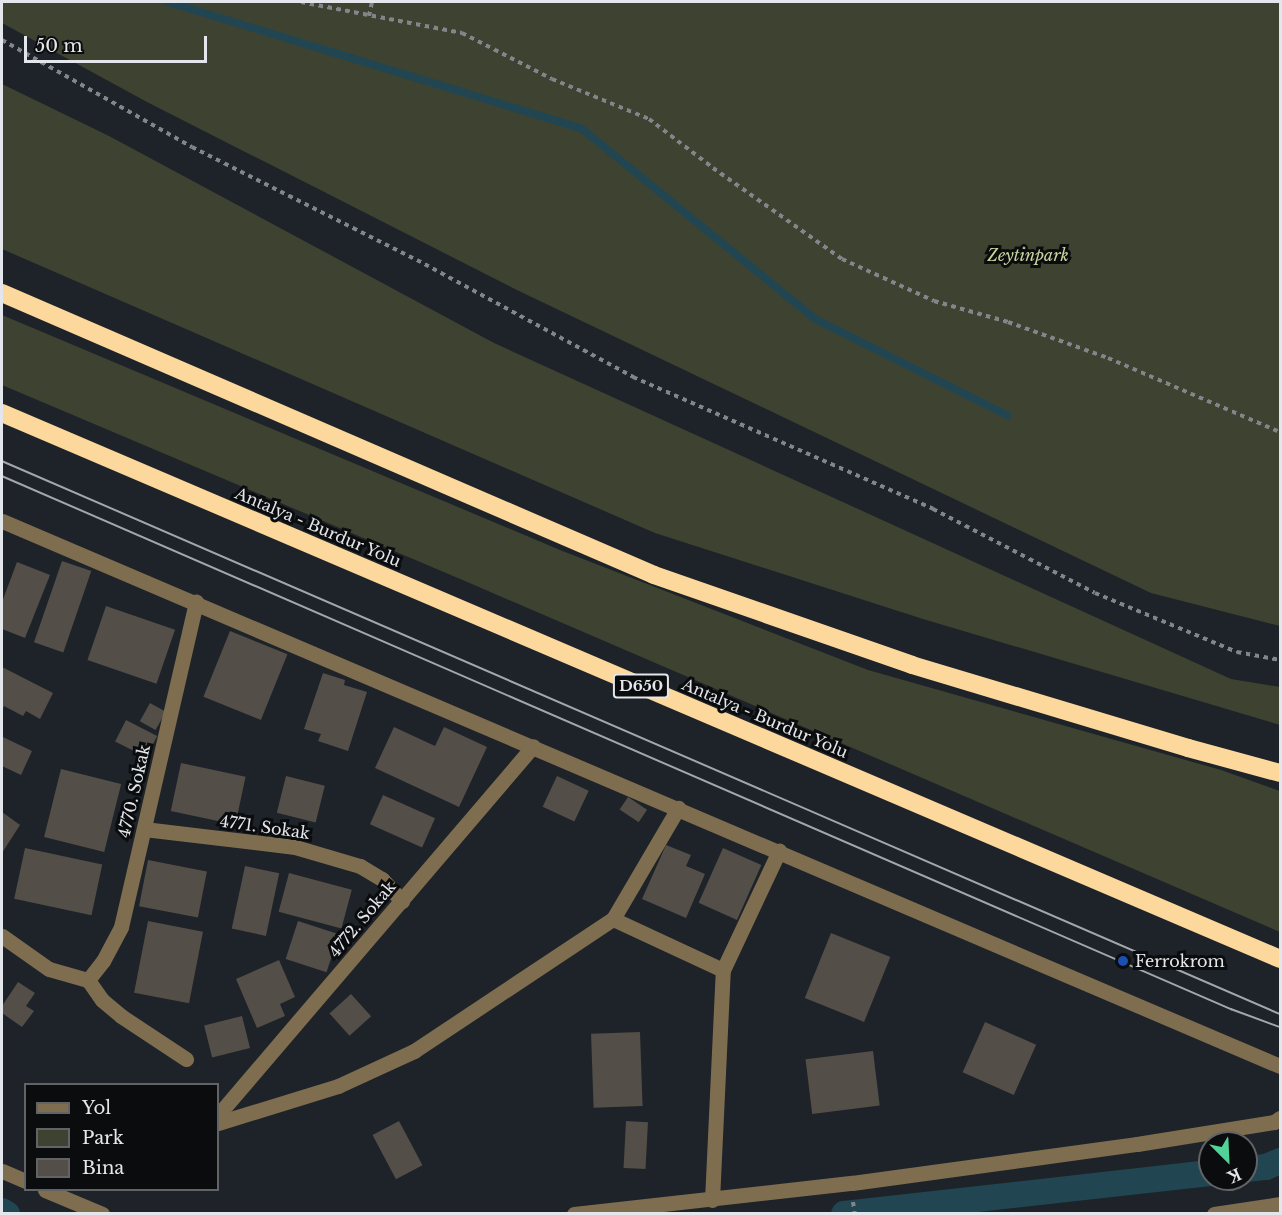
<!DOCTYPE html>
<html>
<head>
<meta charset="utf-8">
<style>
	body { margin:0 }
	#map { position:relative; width:1282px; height:1215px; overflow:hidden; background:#1d2328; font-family:"Libre Baskerville",serif }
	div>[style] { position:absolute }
	.green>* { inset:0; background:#3e4331 }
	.stream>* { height:8px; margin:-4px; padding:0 4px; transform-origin:4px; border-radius:4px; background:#214652 }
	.canal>* { height:26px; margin:-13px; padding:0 13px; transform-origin:13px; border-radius:13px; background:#214652 }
	.building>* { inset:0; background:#534e47; transform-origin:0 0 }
	.path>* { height:4px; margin-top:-2px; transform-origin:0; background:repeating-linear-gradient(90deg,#82868b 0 4.5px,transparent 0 9px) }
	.minor>* { height:15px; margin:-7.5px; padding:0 7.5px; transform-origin:7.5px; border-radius:7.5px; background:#7f6d50 }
	.highway>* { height:18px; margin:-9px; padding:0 9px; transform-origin:9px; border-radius:9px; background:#fcd89d }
	.tram>* { height:1.5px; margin:-0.75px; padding:0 0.75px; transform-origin:0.75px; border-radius:0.75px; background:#a3a7ab }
	.dots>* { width:16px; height:16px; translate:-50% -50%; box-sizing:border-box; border:3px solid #0a0c0e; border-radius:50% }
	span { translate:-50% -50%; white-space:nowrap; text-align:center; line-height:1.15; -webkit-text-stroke:6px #0a0c0e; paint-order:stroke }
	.shield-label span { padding:2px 4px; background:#0a0c0e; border:2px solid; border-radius:4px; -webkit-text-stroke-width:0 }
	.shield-label { font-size:15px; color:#e3e6ea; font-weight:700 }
	.park-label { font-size:16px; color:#c7d69d; font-style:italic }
	.street-label { font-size:16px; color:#e3e6ea }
	.poi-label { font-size:16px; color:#e3e6ea }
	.left { translate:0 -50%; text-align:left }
	.frame { position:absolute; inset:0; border:3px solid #e3e6ea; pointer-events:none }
	.legend { position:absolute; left:24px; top:1083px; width:195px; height:108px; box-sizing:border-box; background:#0a0c0e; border:2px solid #616366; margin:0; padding:8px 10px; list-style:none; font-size:18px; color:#e3e6ea }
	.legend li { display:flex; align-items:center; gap:12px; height:30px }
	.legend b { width:30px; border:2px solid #616366 }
	.north { position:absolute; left:1198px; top:1131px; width:60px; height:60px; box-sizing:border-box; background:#0a0c0e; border:2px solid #616366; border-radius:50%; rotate:156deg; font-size:16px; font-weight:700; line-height:24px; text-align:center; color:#e3e6ea }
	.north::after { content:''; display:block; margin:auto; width:21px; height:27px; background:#51d397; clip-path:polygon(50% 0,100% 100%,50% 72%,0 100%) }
	.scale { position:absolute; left:24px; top:36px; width:183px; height:27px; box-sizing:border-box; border:3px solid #e3e6ea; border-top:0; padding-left:8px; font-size:18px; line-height:21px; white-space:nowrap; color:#e3e6ea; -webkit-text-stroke:4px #0a0c0e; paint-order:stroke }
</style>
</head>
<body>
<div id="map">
	<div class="green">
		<i style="clip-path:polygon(2px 2px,1280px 2px,1280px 626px,1151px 593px,519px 291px,147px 102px,2px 23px)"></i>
		<i style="clip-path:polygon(2px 84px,109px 136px,494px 343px,1231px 679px,1280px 687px,1280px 725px,923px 619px,655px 533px,2px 249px)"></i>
		<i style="clip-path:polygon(2px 315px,560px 550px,868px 670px,1221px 770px,1280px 791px,1280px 932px,465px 581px,2px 385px)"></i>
	</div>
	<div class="stream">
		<i style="left:168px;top:2px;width:432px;rotate:17deg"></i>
		<i style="left:581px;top:128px;width:302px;rotate:39.2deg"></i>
		<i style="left:815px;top:319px;width:215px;rotate:26.6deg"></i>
	</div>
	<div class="canal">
		<i style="left:1246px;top:1169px;width:20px;rotate:-6deg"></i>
		<i style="left:1266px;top:1167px;width:15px;rotate:-23deg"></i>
		<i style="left:2px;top:1211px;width:6px;rotate:31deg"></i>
		<i style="left:844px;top:1214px;width:368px;rotate:-6.4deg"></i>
	</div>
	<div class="building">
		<i style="left:62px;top:561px;width:31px;height:86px;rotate:19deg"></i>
		<i style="clip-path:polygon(17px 562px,50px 575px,25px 638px,2px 629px,2px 602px)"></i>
		<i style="left:106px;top:606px;width:73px;height:57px;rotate:19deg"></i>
		<i style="left:230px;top:631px;width:62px;height:71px;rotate:22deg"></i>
		<i style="clip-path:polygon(2px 667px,53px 693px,40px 719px,26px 711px,23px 716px,4px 706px,2px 711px)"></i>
		<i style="clip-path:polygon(323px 673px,345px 680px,344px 685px,367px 692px,348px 751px,318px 741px,321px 734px,304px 729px)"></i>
		<i style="left:150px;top:703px;width:18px;height:21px;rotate:29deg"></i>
		<i style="left:126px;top:720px;width:35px;height:24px;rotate:27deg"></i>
		<i style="clip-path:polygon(394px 727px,435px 746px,444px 727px,487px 747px,459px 807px,375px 768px)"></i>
		<i style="clip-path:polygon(3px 737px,32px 751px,21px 775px,2px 766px)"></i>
		<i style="left:181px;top:763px;width:66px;height:49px;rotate:12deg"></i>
		<i style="left:61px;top:769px;width:62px;height:70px;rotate:14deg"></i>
		<i style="left:286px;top:776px;width:40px;height:38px;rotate:14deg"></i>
		<i style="left:557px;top:776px;width:35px;height:34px;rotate:25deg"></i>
		<i style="left:383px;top:795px;width:57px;height:32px;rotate:24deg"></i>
		<i style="left:628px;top:797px;width:23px;height:15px;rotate:34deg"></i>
		<i style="clip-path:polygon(2px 812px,20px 825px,2px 853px)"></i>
		<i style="clip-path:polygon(666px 845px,691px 855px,686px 866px,705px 874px,686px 918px,642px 899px)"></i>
		<i style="left:25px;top:848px;width:79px;height:52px;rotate:12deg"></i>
		<i style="left:723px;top:848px;width:42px;height:60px;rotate:24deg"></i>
		<i style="left:148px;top:860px;width:60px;height:47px;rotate:11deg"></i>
		<i style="left:245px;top:866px;width:35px;height:64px;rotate:12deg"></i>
		<i style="left:289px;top:873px;width:65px;height:40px;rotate:15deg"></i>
		<i style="left:148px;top:921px;width:56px;height:73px;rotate:11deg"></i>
		<i style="left:298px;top:921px;width:43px;height:40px;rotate:18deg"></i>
		<i style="left:831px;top:933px;width:64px;height:70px;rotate:22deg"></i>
		<i style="clip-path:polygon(279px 960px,295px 997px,280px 1004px,285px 1016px,257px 1028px,236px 979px)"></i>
		<i style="clip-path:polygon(18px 982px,35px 993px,26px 1006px,34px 1011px,22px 1027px,2px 1013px,2px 1006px)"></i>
		<i style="left:351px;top:994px;width:30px;height:29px;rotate:48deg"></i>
		<i style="left:242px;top:1016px;width:33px;height:39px;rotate:76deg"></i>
		<i style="left:985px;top:1022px;width:56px;height:55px;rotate:24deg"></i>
		<i style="left:640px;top:1032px;width:74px;height:49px;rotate:88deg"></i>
		<i style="left:873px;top:1051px;width:55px;height:68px;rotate:83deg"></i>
		<i style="left:399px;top:1121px;width:50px;height:30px;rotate:62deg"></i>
		<i style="left:626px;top:1121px;width:22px;height:47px;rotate:3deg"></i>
	</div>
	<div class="path">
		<i style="left:301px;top:2px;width:164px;rotate:10.9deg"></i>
		<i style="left:462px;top:33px;width:101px;rotate:27.1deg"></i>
		<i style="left:552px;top:79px;width:105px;rotate:22.4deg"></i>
		<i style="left:649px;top:119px;width:81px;rotate:37.4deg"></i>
		<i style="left:713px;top:168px;width:158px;rotate:35.2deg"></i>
		<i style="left:842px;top:259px;width:101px;rotate:24.5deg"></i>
		<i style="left:934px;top:301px;width:77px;rotate:15.8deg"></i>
		<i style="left:1008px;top:322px;width:106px;rotate:19.8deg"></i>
		<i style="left:1108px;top:358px;width:187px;rotate:23.3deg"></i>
		<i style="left:369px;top:16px;width:14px;rotate:-78deg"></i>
		<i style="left:2px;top:40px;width:218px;rotate:29.4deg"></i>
		<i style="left:192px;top:147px;width:252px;rotate:26.7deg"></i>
		<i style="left:417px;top:260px;width:246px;rotate:28.4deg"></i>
		<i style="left:633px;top:377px;width:328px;rotate:23.7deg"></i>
		<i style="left:933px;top:509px;width:182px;rotate:27.4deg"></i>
		<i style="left:1095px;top:593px;width:154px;rotate:22.6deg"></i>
		<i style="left:1237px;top:652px;width:44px;rotate:10.5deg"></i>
		<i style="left:853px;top:1202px;width:12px;rotate:81deg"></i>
	</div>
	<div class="minor">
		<i style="left:2px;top:521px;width:1389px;rotate:23.1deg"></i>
		<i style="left:144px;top:829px;width:152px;rotate:6.8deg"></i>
		<i style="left:295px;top:847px;width:68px;rotate:16.3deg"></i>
		<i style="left:360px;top:866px;width:26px;rotate:31deg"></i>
		<i style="left:382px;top:879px;width:30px;rotate:48deg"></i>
		<i style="left:613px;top:919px;width:121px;rotate:24.9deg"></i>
		<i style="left:2px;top:936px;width:57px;rotate:35.1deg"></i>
		<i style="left:49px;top:969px;width:41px;rotate:15.8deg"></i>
		<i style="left:88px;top:980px;width:24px;rotate:-52deg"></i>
		<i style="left:103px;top:961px;width:38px;rotate:-62deg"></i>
		<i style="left:121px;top:927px;width:334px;rotate:-77deg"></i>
		<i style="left:88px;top:980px;width:24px;rotate:55deg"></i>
		<i style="left:102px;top:1000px;width:25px;rotate:40deg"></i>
		<i style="left:121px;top:1016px;width:78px;rotate:33.5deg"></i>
		<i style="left:218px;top:1115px;width:485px;rotate:-49.5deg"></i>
		<i style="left:218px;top:1123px;width:126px;rotate:-17.1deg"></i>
		<i style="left:338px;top:1086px;width:84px;rotate:-24.7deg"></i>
		<i style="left:414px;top:1051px;width:239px;rotate:-33.6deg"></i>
		<i style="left:613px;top:919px;width:129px;rotate:-59.6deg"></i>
		<i style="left:2px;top:1171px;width:26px;rotate:23deg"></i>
		<i style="left:45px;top:1190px;width:62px;rotate:22.8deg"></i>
		<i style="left:712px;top:1200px;width:230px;rotate:-87.3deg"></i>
		<i style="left:723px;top:970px;width:132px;rotate:-64.8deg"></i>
		<i style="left:574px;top:1214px;width:280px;rotate:-6.4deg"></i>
		<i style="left:852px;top:1183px;width:288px;rotate:-7.8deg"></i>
		<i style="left:1137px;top:1144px;width:139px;rotate:-9.1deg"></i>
		<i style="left:1274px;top:1122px;width:7px;rotate:-34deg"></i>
		<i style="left:1214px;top:1214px;width:67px;rotate:-8.6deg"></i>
	</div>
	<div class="highway">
		<i style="left:2px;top:293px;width:710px;rotate:23.39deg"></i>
		<i style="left:654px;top:575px;width:273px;rotate:19.2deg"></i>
		<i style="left:912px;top:665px;width:288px;rotate:16.7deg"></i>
		<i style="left:1188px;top:748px;width:95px;rotate:15.2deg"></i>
		<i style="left:2px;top:413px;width:1390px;rotate:23.13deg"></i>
	</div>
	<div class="tram">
		<i style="left:2px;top:461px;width:1393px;rotate:23.4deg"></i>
		<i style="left:2px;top:476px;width:1340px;rotate:23.45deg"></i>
		<i style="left:1231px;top:1009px;width:52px;rotate:20.2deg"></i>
	</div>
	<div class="dots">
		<i style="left:1123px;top:961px;background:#1a4fb4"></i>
	</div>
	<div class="shield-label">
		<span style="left:641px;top:686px">D650</span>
	</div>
	<div class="park-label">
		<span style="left:1028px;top:255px">Zeytinpark</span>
	</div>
	<div class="street-label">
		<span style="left:318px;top:527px;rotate:23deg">Antalya - Burdur Yolu</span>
		<span style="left:765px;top:718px;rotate:23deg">Antalya - Burdur Yolu</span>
		<span style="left:134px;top:791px;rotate:-77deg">4770. Sokak</span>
		<span style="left:265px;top:827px;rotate:8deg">4771. Sokak</span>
		<span style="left:362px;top:919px;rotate:-50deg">4772. Sokak</span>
	</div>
	<div class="poi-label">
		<span class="left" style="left:1135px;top:961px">Ferrokrom</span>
	</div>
	<div class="frame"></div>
	<ul class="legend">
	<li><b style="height:8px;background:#7f6d50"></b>Yol</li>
	<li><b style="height:16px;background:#3e4331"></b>Park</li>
	<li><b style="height:16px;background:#534e47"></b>Bina</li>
	</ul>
	<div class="north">K</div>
	<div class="scale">50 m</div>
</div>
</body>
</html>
